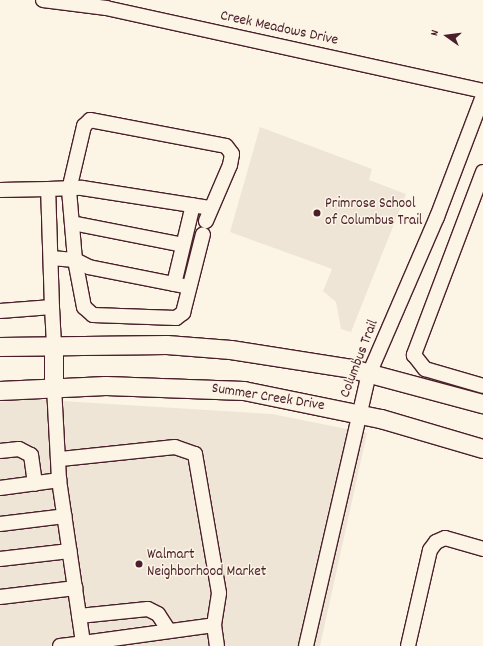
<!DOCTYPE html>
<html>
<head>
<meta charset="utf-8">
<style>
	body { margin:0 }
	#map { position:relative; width:483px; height:646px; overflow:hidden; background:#fcf5e5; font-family:Dekko,sans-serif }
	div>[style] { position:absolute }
	.built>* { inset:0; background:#eee5d7 }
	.roads { filter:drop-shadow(1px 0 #4a1f2b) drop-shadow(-1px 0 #4a1f2b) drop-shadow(0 1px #4a1f2b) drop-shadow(0 -1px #4a1f2b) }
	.minor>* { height:14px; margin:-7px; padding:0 7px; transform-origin:7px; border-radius:7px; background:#fcf5e5 }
	.major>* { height:18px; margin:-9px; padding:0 9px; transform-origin:9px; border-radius:9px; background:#fcf5e5 }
	.dots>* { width:11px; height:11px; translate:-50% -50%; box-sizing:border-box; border:2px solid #fcf5e5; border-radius:50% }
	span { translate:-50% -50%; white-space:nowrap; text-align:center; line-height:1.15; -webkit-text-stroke:3px #fcf5e5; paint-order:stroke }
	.street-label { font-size:15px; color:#4a1f2b }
	.poi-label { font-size:15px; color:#4a1f2b }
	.left { translate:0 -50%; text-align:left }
	.north { position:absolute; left:427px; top:16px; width:40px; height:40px; -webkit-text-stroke:3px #fcf5e5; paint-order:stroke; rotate:284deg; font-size:11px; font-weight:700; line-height:16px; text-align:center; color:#4a1f2b }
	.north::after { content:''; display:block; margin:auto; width:14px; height:18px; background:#4a1f2b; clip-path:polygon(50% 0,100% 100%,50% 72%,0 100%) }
</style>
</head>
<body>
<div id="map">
	<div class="built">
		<i style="clip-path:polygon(260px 127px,372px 169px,369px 180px,406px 194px,351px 332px,341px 329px,336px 302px,323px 291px,332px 269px,230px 232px)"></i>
		<i style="clip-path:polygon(30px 399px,272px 414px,367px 433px,320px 646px,0 646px,0 402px)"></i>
	</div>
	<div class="roads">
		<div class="minor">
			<i style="left:43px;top:0;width:64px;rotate:7.2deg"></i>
			<i style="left:106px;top:8px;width:386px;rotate:12.4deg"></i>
			<i style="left:483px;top:172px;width:196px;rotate:110.7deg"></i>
			<i style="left:414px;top:355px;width:18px;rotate:52deg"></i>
			<i style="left:425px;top:369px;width:60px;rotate:16.3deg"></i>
			<i style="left:0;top:190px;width:48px;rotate:-1.2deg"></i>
			<i style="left:72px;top:223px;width:113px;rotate:11.2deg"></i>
			<i style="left:51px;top:258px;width:24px;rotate:5deg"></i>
			<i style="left:75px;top:260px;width:48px;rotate:79.2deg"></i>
			<i style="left:84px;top:307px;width:12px;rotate:42deg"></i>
			<i style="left:93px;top:315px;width:83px;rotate:2.1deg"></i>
			<i style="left:176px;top:318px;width:9px;rotate:-36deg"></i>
			<i style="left:183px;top:313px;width:81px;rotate:-75.8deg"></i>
			<i style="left:174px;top:284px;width:81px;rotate:-76.5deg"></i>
			<i style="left:189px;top:287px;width:102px;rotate:-168.7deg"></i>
			<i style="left:89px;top:267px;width:16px;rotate:-153deg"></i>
			<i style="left:75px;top:260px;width:70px;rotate:-94.9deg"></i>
			<i style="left:69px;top:190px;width:66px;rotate:-76.8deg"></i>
			<i style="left:84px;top:126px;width:8px;rotate:-45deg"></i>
			<i style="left:90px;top:120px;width:138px;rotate:10.8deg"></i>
			<i style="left:226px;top:146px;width:10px;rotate:53deg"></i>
			<i style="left:232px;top:154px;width:11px;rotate:100deg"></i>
			<i style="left:230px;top:165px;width:61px;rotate:113.2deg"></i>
			<i style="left:52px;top:307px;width:118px;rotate:-91.9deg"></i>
			<i style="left:48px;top:189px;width:34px;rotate:-2deg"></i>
			<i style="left:82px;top:188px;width:129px;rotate:8.9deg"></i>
			<i style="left:0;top:311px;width:52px;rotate:-4.4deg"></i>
			<i style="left:52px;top:307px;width:38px;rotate:87deg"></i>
			<i style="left:54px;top:387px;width:93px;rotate:86.9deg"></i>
			<i style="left:59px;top:480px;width:165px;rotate:81.6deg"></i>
			<i style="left:83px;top:643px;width:132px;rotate:-7.8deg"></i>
			<i style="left:214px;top:625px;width:32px;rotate:-81deg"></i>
			<i style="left:219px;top:593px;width:141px;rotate:-99.8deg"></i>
			<i style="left:195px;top:454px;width:21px;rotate:-161deg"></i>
			<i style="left:175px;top:447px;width:115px;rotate:174deg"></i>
			<i style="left:0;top:451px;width:19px;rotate:-6deg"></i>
			<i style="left:19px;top:449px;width:13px;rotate:27deg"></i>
			<i style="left:31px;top:455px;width:29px;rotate:82deg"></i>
			<i style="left:0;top:488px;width:60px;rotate:-7.7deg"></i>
			<i style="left:0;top:524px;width:65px;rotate:-7deg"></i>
			<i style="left:0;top:559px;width:70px;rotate:-6.5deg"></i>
			<i style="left:0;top:597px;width:76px;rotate:-6.8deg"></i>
			<i style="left:79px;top:616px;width:69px;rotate:-5.8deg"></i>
			<i style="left:148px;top:609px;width:11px;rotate:27deg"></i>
			<i style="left:158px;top:614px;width:20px;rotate:57deg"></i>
			<i style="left:214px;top:625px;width:21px;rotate:82deg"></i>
			<i style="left:60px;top:646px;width:23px;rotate:-7deg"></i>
			<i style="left:83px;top:643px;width:3px;rotate:90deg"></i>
			<i style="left:306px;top:646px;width:279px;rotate:-77deg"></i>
			<i style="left:369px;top:374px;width:171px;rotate:-66.6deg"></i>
			<i style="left:437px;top:217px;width:129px;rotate:-69.2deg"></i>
			<i style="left:408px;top:646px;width:98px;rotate:-77.1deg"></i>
			<i style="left:430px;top:550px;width:10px;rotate:-53deg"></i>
			<i style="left:436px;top:542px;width:10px;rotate:-24deg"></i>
			<i style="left:445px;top:538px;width:40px;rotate:16deg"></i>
		</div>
		<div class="major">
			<i style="left:54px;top:345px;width:42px;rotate:90deg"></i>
			<i style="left:0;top:347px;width:167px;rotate:-0.7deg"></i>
			<i style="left:167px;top:345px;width:64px;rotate:4.5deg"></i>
			<i style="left:231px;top:350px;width:122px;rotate:8.9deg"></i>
			<i style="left:352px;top:369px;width:136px;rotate:15deg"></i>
			<i style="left:0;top:391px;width:106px;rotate:-2.7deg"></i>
			<i style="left:106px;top:386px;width:138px;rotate:2.1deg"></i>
			<i style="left:244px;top:391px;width:140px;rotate:11.6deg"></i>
			<i style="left:381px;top:419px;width:106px;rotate:16.4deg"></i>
		</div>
	</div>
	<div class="dots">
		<i style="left:317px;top:213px;background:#4a1f2b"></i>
		<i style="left:139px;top:564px;background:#4a1f2b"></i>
	</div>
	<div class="street-label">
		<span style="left:279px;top:29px;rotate:12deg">Creek Meadows Drive</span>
		<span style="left:360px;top:359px;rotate:-69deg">Columbus Trail</span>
		<span style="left:268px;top:398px;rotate:9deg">Summer Creek Drive</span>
	</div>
	<div class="poi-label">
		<span class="left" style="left:325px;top:213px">Primrose School<br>of Columbus Trail</span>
		<span class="left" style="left:147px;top:564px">Walmart<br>Neighborhood Market</span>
	</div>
	<div class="north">N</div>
</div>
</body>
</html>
